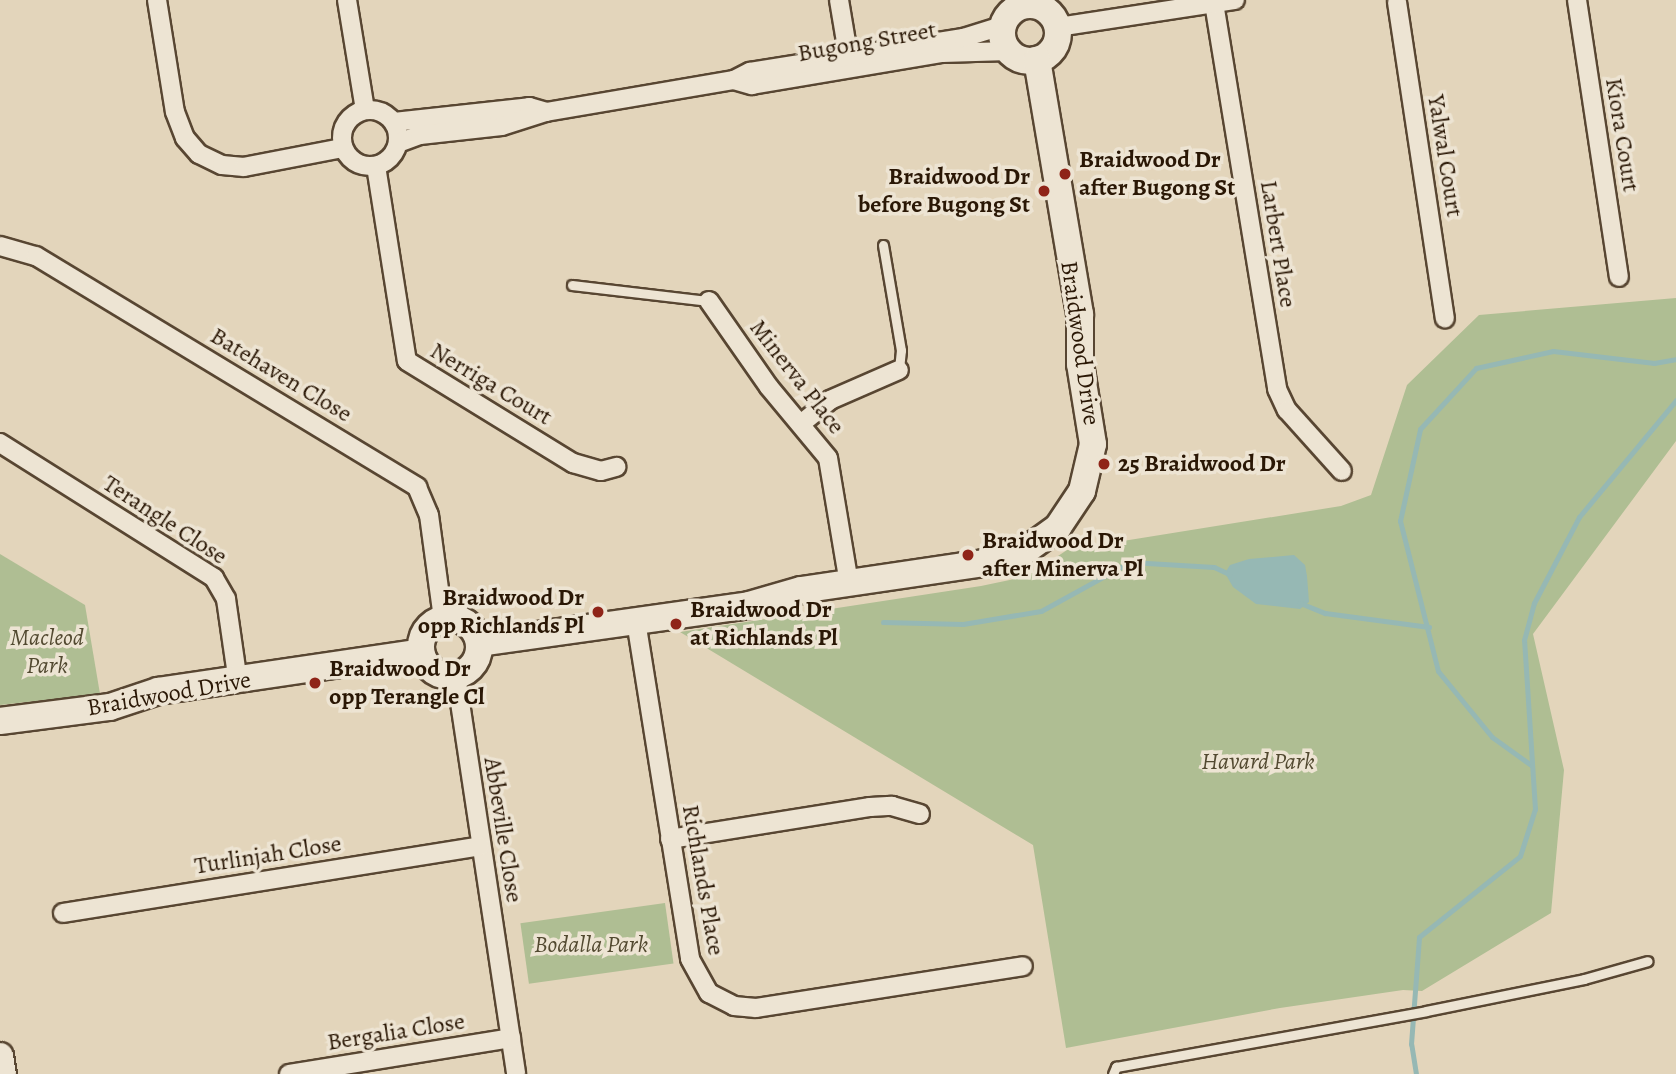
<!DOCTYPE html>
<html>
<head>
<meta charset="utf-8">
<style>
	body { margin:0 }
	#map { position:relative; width:1676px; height:1074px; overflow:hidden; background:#e3d5bb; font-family:Alegreya,serif }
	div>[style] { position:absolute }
	.green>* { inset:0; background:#afbe93; transform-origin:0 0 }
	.water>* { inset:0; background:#96b8b4 }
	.stream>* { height:5px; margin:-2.5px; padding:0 2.5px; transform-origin:2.5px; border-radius:2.5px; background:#96b8b4 }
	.roads { filter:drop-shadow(2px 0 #584632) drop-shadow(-2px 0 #584632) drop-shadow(0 2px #584632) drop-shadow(0 -2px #584632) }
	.lane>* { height:9px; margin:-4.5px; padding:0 4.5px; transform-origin:4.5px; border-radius:4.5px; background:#ede4d3 }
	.street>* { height:18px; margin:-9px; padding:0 9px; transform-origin:9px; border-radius:9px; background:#ede4d3 }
	.street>.ring { margin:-9px; padding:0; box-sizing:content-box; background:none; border:18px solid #ede4d3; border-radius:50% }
	.secondary>* { height:26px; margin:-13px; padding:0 13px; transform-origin:13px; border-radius:13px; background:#ede4d3 }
	.secondary>.ring { margin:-13px; padding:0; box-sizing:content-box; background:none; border:26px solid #ede4d3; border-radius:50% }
	.dots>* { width:19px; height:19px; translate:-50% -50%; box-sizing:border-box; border:4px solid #ede4d3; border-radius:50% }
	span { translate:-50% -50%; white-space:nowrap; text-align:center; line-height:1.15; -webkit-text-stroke:7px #ede4d3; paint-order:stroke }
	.street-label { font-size:24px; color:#2a1705 }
	.poi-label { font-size:24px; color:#2a1705; font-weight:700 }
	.left { translate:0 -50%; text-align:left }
	.right { translate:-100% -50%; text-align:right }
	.park-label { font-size:24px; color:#524930; font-style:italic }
</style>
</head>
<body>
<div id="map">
	<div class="green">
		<i style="clip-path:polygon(1676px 298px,1676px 441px,1533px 634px,1564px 770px,1551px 913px,1422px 991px,1403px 990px,1280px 1008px,1066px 1048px,1033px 845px,680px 632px,981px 586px,1028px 576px,1067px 550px,1341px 506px,1371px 495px,1407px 385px,1479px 315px)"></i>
		<i style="clip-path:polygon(0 554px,85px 605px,100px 694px,0 705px)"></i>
		<i style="left:665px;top:903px;width:61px;height:146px;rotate:82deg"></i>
	</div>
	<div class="water">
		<i style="clip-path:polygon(1294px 555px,1305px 565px,1307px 576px,1309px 602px,1300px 609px,1256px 604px,1233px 587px,1225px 573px,1230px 565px,1249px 559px)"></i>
	</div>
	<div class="stream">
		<i style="left:1300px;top:603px;width:27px;rotate:22deg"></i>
		<i style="left:1325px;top:613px;width:105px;rotate:7.7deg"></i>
		<i style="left:883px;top:622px;width:80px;rotate:1.4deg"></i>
		<i style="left:963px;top:624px;width:79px;rotate:-9.5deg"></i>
		<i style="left:1041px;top:611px;width:102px;rotate:-28.8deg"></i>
		<i style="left:1130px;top:562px;width:84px;rotate:3.4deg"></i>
		<i style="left:1214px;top:567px;width:17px;rotate:25deg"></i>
		<i style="left:1531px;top:765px;width:48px;rotate:-144.3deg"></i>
		<i style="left:1492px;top:737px;width:85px;rotate:-129.3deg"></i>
		<i style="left:1438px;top:671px;width:155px;rotate:-104.2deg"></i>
		<i style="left:1400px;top:521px;width:94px;rotate:-77.7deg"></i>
		<i style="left:1420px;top:429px;width:83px;rotate:-47.4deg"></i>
		<i style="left:1476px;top:368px;width:79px;rotate:-12.4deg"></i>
		<i style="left:1553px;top:351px;width:102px;rotate:6.8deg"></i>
		<i style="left:1654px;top:363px;width:22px;rotate:-10deg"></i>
		<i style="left:1416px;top:1074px;width:30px;rotate:-99deg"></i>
		<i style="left:1411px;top:1044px;width:107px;rotate:-85.7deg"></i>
		<i style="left:1419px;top:937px;width:129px;rotate:-38.7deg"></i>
		<i style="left:1520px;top:856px;width:49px;rotate:-72.3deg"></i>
		<i style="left:1535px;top:809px;width:169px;rotate:-93.7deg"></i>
		<i style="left:1524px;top:640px;width:38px;rotate:-75deg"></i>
		<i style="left:1534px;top:603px;width:97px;rotate:-62.4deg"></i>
		<i style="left:1579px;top:517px;width:152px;rotate:-50.3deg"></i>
	</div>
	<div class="roads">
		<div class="lane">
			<i style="left:883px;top:245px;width:107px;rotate:80.3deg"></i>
			<i style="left:901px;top:350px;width:20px;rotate:96deg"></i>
			<i style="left:572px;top:285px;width:138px;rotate:6.7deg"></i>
			<i style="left:1113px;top:1074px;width:8px;rotate:-67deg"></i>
			<i style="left:1116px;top:1067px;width:315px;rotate:-10.2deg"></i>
			<i style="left:1426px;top:1011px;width:161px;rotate:-11.4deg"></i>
			<i style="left:1584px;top:979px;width:66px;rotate:-15.7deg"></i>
		</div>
		<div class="street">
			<i style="left:157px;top:0;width:113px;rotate:80.9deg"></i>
			<i style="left:175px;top:112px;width:28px;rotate:69deg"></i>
			<i style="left:185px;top:138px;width:21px;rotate:49deg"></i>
			<i style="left:199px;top:154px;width:25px;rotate:26deg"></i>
			<i style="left:222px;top:165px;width:22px;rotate:5deg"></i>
			<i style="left:244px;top:167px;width:101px;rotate:-10.9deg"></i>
			<i style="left:347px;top:0;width:111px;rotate:80.7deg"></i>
			<i style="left:839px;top:0;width:67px;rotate:80.5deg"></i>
			<i style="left:1577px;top:0;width:280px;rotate:81.4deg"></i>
			<i style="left:1397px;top:2px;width:320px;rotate:81.4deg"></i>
			<i style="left:1214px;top:3px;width:391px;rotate:80.7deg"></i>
			<i style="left:1277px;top:389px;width:23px;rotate:65deg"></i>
			<i style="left:1287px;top:410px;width:82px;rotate:48deg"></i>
			<i style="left:1058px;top:27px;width:179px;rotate:-8.7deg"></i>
			<i style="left:734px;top:80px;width:19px;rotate:16deg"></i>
			<i style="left:752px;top:85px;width:193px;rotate:-9.6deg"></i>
			<i style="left:942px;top:53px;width:67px;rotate:-1.7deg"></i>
			<i class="ring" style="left:342px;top:110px;width:38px;height:38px"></i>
			<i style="left:394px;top:122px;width:136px;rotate:-6.3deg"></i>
			<i style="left:529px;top:107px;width:18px;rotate:16deg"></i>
			<i style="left:398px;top:143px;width:23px;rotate:-20deg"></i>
			<i style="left:420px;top:135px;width:82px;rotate:-6.3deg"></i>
			<i style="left:502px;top:126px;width:46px;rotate:-17.7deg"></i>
			<i style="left:546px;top:112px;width:191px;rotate:-9.7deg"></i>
			<i style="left:734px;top:80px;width:18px;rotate:-27deg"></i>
			<i style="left:750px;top:72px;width:216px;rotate:-9.1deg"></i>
			<i style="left:963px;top:38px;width:41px;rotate:-17.1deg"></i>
			<i style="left:376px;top:166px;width:197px;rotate:81deg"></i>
			<i style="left:407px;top:361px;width:195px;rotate:31.6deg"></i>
			<i style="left:573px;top:463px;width:29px;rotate:16deg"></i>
			<i style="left:601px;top:471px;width:16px;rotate:-15deg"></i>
			<i style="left:0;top:246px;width:37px;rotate:16deg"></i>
			<i style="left:36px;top:256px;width:446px;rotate:31.2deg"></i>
			<i style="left:417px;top:487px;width:30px;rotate:67deg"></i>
			<i style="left:429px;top:515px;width:104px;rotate:82.3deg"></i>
			<i style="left:709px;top:301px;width:105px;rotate:55.1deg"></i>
			<i style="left:769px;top:387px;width:92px;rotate:50.3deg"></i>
			<i style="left:828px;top:458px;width:128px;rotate:80.5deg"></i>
			<i style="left:802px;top:423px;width:36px;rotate:-39deg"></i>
			<i style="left:830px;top:400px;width:75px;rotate:-23.5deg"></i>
			<i style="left:0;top:443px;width:253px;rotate:32.2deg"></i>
			<i style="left:214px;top:578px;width:24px;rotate:60deg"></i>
			<i style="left:226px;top:599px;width:84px;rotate:81.8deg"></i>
			<i style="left:636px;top:621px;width:342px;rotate:80.9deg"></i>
			<i style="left:690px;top:959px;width:39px;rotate:61deg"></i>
			<i style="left:709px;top:993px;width:28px;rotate:27deg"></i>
			<i style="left:734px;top:1006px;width:22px;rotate:5deg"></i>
			<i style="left:756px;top:1008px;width:270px;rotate:-8.9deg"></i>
			<i style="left:456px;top:676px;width:402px;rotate:81.4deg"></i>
			<i style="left:670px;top:839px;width:203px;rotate:-9.1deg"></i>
			<i style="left:870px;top:807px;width:22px;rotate:-3deg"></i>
			<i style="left:892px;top:806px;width:29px;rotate:16deg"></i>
			<i style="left:63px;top:913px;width:422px;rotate:-9.1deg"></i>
			<i style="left:289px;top:1074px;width:225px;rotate:-9.2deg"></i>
		</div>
		<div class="secondary">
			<i class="ring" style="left:1002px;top:5px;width:30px;height:30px"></i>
			<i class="ring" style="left:421px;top:618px;width:32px;height:32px"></i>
			<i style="left:480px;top:643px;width:272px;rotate:-8deg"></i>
			<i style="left:749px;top:605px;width:54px;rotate:-16.1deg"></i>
			<i style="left:801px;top:590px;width:198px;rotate:-8.4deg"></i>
			<i style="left:997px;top:561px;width:30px;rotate:-20deg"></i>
			<i style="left:1025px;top:551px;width:41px;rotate:-36deg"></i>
			<i style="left:1058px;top:527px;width:43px;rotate:-56.3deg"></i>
			<i style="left:1082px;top:491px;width:48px;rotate:-76.8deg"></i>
			<i style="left:1093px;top:444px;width:81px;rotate:-99.2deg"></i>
			<i style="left:1080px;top:364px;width:50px;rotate:-90deg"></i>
			<i style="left:1080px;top:314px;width:258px;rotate:-99.6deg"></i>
			<i style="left:0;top:721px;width:111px;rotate:-7.3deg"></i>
			<i style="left:110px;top:707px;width:51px;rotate:-18.4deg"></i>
			<i style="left:158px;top:691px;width:266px;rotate:-8.4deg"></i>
			<i style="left:0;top:1056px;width:18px;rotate:81deg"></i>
		</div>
	</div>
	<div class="dots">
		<i style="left:1065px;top:174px;background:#8f2418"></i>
		<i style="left:1044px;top:191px;background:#8f2418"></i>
		<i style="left:1104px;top:464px;background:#8f2418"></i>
		<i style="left:968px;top:555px;background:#8f2418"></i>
		<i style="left:598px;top:612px;background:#8f2418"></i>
		<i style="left:676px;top:624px;background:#8f2418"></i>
		<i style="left:315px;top:683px;background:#8f2418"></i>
	</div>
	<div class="street-label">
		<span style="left:867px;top:42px;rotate:-10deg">Bugong Street</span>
		<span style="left:1622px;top:135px;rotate:81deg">Kiora Court</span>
		<span style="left:1445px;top:156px;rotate:81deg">Yalwal Court</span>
		<span style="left:1278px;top:244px;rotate:81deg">Larbert Place</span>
		<span style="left:1080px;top:343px;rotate:82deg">Braidwood Drive</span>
		<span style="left:281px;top:375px;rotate:31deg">Batehaven Close</span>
		<span style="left:797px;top:377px;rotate:52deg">Minerva Place</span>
		<span style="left:491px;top:384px;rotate:31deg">Nerriga Court</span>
		<span style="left:165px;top:520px;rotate:33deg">Terangle Close</span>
		<span style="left:169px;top:694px;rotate:-10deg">Braidwood Drive</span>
		<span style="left:503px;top:830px;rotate:81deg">Abbeville Close</span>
		<span style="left:268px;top:855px;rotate:-9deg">Turlinjah Close</span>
		<span style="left:703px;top:880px;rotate:80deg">Richlands Place</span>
		<span style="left:396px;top:1032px;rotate:-9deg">Bergalia Close</span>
	</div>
	<div class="poi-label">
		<span class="left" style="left:1079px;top:174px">Braidwood Dr<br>after Bugong St</span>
		<span class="right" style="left:1030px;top:191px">Braidwood Dr<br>before Bugong St</span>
		<span class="left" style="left:1118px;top:464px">25 Braidwood Dr</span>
		<span class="left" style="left:982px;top:555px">Braidwood Dr<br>after Minerva Pl</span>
		<span class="right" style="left:584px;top:612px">Braidwood Dr<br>opp Richlands Pl</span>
		<span class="left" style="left:690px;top:624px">Braidwood Dr<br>at Richlands Pl</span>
		<span class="left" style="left:329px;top:683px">Braidwood Dr<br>opp Terangle Cl</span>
	</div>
	<div class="park-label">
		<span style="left:47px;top:652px">Macleod<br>Park</span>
		<span style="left:1258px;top:762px">Havard Park</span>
		<span style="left:591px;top:945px">Bodalla Park</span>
	</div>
</div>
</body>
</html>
